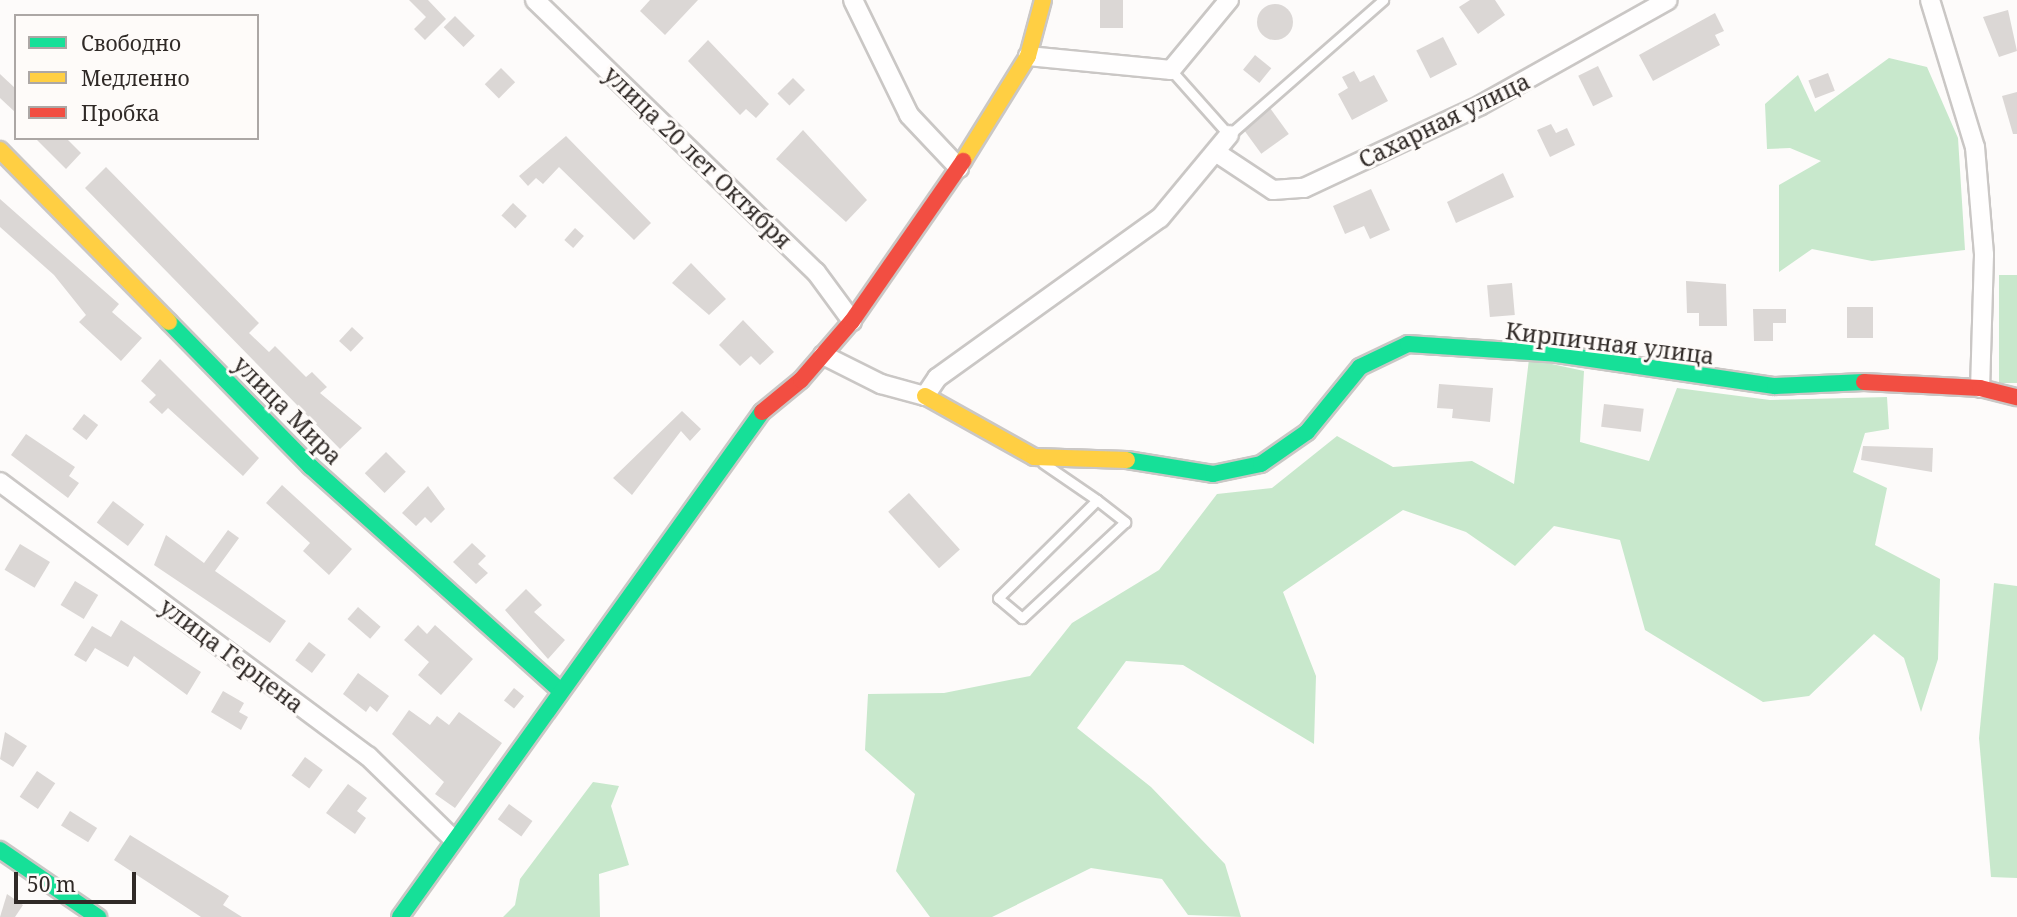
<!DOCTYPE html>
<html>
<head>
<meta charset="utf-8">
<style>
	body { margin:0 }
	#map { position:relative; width:2017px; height:917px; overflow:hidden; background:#fdfbfa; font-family:"Noto Serif",serif }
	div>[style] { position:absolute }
	.forest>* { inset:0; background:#c8e8cc; transform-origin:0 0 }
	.building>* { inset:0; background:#dbd7d5; transform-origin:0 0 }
	.round { border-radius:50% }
	.roads { filter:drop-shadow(2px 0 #cac7c5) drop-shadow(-2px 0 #cac7c5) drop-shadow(0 2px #cac7c5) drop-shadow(0 -2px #cac7c5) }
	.lane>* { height:9px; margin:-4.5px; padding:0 4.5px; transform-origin:4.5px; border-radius:4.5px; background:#fffefe }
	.street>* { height:18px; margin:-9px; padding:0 9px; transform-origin:9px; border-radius:9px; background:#fffefe }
	.fast>* { height:16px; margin:-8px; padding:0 8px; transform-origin:8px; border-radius:8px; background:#16e098 }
	.slow>* { height:16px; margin:-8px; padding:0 8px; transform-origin:8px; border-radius:8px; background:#ffcf43 }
	.jam>* { height:16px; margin:-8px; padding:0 8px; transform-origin:8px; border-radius:8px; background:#f24e42 }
	span { translate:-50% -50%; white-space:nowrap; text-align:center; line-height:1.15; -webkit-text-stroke:6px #fefbf9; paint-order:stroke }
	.street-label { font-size:23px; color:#302a27 }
	.legend { position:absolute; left:14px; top:14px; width:245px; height:126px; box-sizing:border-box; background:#fefbf9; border:2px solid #aca7a5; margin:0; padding:9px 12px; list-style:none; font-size:21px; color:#302a27 }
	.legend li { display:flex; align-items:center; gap:14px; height:35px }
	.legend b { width:35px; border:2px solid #aca7a5 }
	.scale { position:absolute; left:14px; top:872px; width:122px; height:32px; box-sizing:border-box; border:4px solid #302a27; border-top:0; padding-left:9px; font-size:21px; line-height:24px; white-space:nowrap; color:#302a27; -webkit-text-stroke:5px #fefbf9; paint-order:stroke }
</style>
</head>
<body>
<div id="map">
	<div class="forest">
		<i style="clip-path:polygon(1889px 58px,1927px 67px,1958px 138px,1965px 250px,1872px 261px,1812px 249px,1779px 272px,1779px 185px,1821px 161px,1790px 148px,1767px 149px,1765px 104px,1798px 75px,1815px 112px)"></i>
		<i style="left:1999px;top:275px;width:18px;height:108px"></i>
		<i style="clip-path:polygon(1529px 359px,1584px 371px,1580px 442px,1649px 461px,1677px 388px,1770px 400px,1887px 397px,1889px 429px,1865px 433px,1853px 472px,1887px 488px,1875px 545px,1940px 579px,1938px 659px,1921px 712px,1904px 658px,1874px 634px,1809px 696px,1763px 702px,1645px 630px,1620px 540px,1554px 526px,1515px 566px,1466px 532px,1403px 510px,1283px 592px,1316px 676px,1314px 744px,1183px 665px,1126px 661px,1077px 728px,1151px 787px,1225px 864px,1241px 917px,1188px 915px,1162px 879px,1091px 868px,992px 917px,930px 917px,896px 871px,915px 794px,865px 750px,868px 694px,944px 693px,1030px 676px,1072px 623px,1159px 570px,1217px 494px,1272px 488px,1337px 436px,1393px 467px,1472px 461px,1514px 484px)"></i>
		<i style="clip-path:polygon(1994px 583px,2017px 586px,2017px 878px,1991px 877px,1979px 738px)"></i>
		<i style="clip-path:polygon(593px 782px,619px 786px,611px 806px,629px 865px,599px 874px,600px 917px,503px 917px,515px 905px,520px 879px)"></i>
	</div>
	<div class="building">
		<i style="clip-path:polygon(409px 0,428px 0,446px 19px,425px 40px,414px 29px,426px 17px)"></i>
		<i style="clip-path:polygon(650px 0,698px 0,665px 35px,640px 11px)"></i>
		<i style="left:1100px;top:0;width:23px;height:28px"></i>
		<i style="clip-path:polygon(1470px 0,1495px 0,1505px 15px,1478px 34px,1459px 7px)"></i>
		<i class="round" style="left:1257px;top:4px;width:36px;height:36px"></i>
		<i style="clip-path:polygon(2008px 10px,2017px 51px,1999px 57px,1983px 17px)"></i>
		<i style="clip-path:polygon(1715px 13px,1724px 31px,1715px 35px,1720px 45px,1653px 81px,1639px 55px)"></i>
		<i style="left:455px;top:16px;width:28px;height:16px;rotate:45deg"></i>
		<i style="left:1443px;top:37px;width:31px;height:30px;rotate:63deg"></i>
		<i style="clip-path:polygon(708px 40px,769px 104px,756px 118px,746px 109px,740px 115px,688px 61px)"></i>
		<i style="left:1255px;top:55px;width:21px;height:19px;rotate:39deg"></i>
		<i style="left:1598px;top:66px;width:34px;height:22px;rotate:64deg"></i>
		<i style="left:501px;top:68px;width:20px;height:23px;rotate:45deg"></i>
		<i style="clip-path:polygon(1354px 71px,1360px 82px,1374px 75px,1388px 101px,1352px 120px,1338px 94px,1348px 88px,1342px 77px)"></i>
		<i style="left:1828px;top:73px;width:19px;height:21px;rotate:69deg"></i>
		<i style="clip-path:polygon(0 74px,16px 89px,16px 113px,0 98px)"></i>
		<i style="left:793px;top:78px;width:17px;height:22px;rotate:45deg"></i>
		<i style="clip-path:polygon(2017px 92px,2017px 134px,2013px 134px,2002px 96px)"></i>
		<i style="left:1270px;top:108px;width:32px;height:34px;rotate:54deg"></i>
		<i style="clip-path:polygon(1551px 124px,1556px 133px,1567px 128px,1575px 145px,1550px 157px,1537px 130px)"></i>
		<i style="clip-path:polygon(803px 130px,867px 200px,846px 222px,776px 159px)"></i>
		<i style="clip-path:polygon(566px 136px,651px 223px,634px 240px,559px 167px,543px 184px,536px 178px,528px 186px,519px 176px)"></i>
		<i style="clip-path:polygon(35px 138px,66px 138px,81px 153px,66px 169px)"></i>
		<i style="clip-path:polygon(106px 167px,259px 323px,249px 333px,269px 352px,275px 346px,306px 377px,312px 372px,327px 387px,320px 393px,362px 428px,340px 449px,85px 188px)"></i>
		<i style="clip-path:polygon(1503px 173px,1514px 197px,1456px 223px,1447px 202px)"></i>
		<i style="clip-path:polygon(1371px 189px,1390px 230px,1370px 239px,1364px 226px,1345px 234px,1333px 206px)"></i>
		<i style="clip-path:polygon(0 199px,119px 304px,112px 312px,142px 338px,121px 361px,79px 322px,86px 315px,54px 275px,0 227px)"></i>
		<i style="left:513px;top:203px;width:19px;height:17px;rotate:43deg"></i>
		<i style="left:575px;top:228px;width:12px;height:16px;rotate:42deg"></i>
		<i style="clip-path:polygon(691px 263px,726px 299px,709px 315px,672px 283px)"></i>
		<i style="clip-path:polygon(1686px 281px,1726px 284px,1727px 326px,1699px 326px,1699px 313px,1687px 313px)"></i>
		<i style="left:1512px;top:283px;width:32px;height:25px;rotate:85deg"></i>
		<i style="left:1847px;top:307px;width:26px;height:31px"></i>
		<i style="clip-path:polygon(1753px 309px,1786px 309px,1786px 323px,1773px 323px,1773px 341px,1754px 341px)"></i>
		<i style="clip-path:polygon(743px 320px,774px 352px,760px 365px,751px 356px,740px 366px,719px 345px)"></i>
		<i style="left:352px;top:327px;width:16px;height:19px;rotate:43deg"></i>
		<i style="clip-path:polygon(160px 359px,259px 458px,243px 476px,168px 408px,162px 414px,149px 402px,156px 395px,141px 381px)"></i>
		<i style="clip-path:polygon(1439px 384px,1493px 388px,1490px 422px,1452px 418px,1453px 409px,1437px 408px)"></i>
		<i style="left:1604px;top:404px;width:40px;height:23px;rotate:7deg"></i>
		<i style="clip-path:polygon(682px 411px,701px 429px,690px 441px,681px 431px,632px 495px,613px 478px)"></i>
		<i style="left:84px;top:414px;width:18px;height:19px;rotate:38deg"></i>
		<i style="clip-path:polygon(26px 434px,75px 467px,69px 476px,79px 483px,68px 498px,11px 455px)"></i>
		<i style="clip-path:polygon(1863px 446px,1933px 448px,1932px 472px,1861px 460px)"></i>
		<i style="left:386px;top:452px;width:28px;height:30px;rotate:45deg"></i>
		<i style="clip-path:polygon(282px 485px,352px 549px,329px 575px,303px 551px,310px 543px,266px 503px)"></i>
		<i style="clip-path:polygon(428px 486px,445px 509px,431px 523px,425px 517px,416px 526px,402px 513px)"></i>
		<i style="left:909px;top:493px;width:76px;height:28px;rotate:48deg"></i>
		<i style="left:113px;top:501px;width:39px;height:27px;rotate:37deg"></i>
		<i style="clip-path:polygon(228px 530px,239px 538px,215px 571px,286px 621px,270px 643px,154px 565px,166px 535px,204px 563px)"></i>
		<i style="clip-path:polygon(472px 543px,486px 556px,478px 564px,488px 573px,476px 584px,453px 562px)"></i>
		<i style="left:20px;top:544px;width:35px;height:30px;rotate:31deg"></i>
		<i style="left:75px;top:581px;width:27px;height:28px;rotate:31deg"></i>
		<i style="clip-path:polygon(526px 589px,542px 605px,534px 612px,565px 640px,548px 659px,505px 610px)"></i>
		<i style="left:358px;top:607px;width:30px;height:16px;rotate:41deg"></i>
		<i style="clip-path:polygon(121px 620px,201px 672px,187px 695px,134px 656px,128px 667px,95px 648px,86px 662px,74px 655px,92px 626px,111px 637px)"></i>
		<i style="clip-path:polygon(418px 625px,427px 634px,435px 625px,473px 659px,441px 695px,418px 675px,429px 662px,404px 640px)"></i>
		<i style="left:309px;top:642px;width:21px;height:23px;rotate:37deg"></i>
		<i style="clip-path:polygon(358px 673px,389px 696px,377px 712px,370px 706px,366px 712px,343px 694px)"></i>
		<i style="left:514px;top:688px;width:13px;height:16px;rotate:39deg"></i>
		<i style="clip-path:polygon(223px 691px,244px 703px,239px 712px,248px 717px,241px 730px,211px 712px)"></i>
		<i style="clip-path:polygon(409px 710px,430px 725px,437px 716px,449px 725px,459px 712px,502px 743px,455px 808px,435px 794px,444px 782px,392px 734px)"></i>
		<i style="clip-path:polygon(5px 732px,27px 746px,13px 767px,0 759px)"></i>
		<i style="left:305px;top:757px;width:22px;height:23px;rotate:36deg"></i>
		<i style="left:37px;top:771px;width:22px;height:31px;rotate:34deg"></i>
		<i style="clip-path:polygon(348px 784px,367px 798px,357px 811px,366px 818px,355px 834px,326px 813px)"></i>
		<i style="left:509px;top:804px;width:29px;height:19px;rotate:36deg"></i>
		<i style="left:70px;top:811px;width:32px;height:17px;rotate:32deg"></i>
		<i style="clip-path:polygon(130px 835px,229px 896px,223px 905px,242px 917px,201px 917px,114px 860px)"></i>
		<i style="clip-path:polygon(7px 894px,23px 905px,15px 917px,0 917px)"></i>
	</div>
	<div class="roads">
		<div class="lane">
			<i style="left:1171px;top:70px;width:87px;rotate:48.3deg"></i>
			<i style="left:1229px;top:135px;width:205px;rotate:-41.2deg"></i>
			<i style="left:1043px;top:463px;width:65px;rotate:34.4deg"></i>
			<i style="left:1097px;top:500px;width:36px;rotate:38deg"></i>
			<i style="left:1125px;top:522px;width:141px;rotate:137deg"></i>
			<i style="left:1022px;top:618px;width:31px;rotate:-140deg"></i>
			<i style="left:998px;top:598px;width:139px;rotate:-44.7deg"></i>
		</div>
		<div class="street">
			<i style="left:535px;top:0;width:391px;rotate:44.1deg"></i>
			<i style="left:816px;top:272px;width:61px;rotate:53.7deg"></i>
			<i style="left:853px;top:0;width:128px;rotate:64deg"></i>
			<i style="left:909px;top:115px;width:73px;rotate:46.7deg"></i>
			<i style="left:1930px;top:0;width:154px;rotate:73deg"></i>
			<i style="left:1975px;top:147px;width:108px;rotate:85.2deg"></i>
			<i style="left:1984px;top:255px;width:133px;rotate:91.7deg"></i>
			<i style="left:1028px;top:56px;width:144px;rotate:5.6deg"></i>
			<i style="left:1171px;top:70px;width:91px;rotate:-50.4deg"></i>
			<i style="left:1217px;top:153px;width:67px;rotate:33.5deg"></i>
			<i style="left:1273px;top:190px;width:31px;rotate:-4deg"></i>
			<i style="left:1304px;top:188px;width:195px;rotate:-25.1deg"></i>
			<i style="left:1481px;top:105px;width:214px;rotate:-29.3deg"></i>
			<i style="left:823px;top:355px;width:65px;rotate:26.6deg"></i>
			<i style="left:881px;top:384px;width:46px;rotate:15.3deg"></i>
			<i style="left:925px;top:396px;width:22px;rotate:-56deg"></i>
			<i style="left:937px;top:378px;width:274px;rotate:-35.7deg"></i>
			<i style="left:1160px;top:218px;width:108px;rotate:-50.3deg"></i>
			<i style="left:0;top:482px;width:459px;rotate:36.7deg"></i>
			<i style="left:368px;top:756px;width:119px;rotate:44.3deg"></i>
		</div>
		<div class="fast">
			<i style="left:169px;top:322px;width:202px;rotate:45.6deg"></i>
			<i style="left:310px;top:466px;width:332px;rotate:41.9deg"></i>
			<i style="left:1127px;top:460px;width:87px;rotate:9.2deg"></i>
			<i style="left:1213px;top:474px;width:49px;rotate:-11.8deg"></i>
			<i style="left:1261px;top:464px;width:56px;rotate:-34.8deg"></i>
			<i style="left:1307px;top:432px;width:84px;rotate:-50.8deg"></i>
			<i style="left:1360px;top:367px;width:53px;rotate:-25.6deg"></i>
			<i style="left:1408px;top:344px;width:149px;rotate:3.8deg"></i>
			<i style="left:1557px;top:354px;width:220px;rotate:8.4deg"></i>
			<i style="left:1775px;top:386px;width:89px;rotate:-2.6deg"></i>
			<i style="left:0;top:850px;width:119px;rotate:34.4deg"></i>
			<i style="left:400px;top:917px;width:621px;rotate:-54.37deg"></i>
		</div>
		<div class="slow">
			<i style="left:0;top:150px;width:241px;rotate:45.5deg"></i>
			<i style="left:963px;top:161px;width:123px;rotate:-58.2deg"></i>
			<i style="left:1028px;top:56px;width:58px;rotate:-75deg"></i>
			<i style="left:925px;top:396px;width:125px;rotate:29.2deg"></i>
			<i style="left:1034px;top:457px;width:93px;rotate:1.8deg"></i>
		</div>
		<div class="jam">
			<i style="left:1864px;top:382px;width:116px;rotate:3deg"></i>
			<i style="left:1980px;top:388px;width:38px;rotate:14deg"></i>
			<i style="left:762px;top:412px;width:50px;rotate:-39.4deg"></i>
			<i style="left:801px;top:380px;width:78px;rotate:-49.2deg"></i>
			<i style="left:852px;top:321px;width:195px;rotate:-55.2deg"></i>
		</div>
	</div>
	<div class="street-label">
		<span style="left:1444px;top:120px;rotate:-26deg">Сахарная улица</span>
		<span style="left:698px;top:157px;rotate:44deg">улица 20 лет Октября</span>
		<span style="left:1610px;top:343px;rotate:7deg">Кирпичная улица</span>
		<span style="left:288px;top:410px;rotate:45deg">улица Мира</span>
		<span style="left:232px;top:655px;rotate:37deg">улица Герцена</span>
	</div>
	<ul class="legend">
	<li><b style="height:9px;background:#16e098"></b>Свободно</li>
	<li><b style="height:9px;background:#ffcf43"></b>Медленно</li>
	<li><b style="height:9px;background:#f24e42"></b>Пробка</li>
	</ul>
	<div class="scale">50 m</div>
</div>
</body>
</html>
